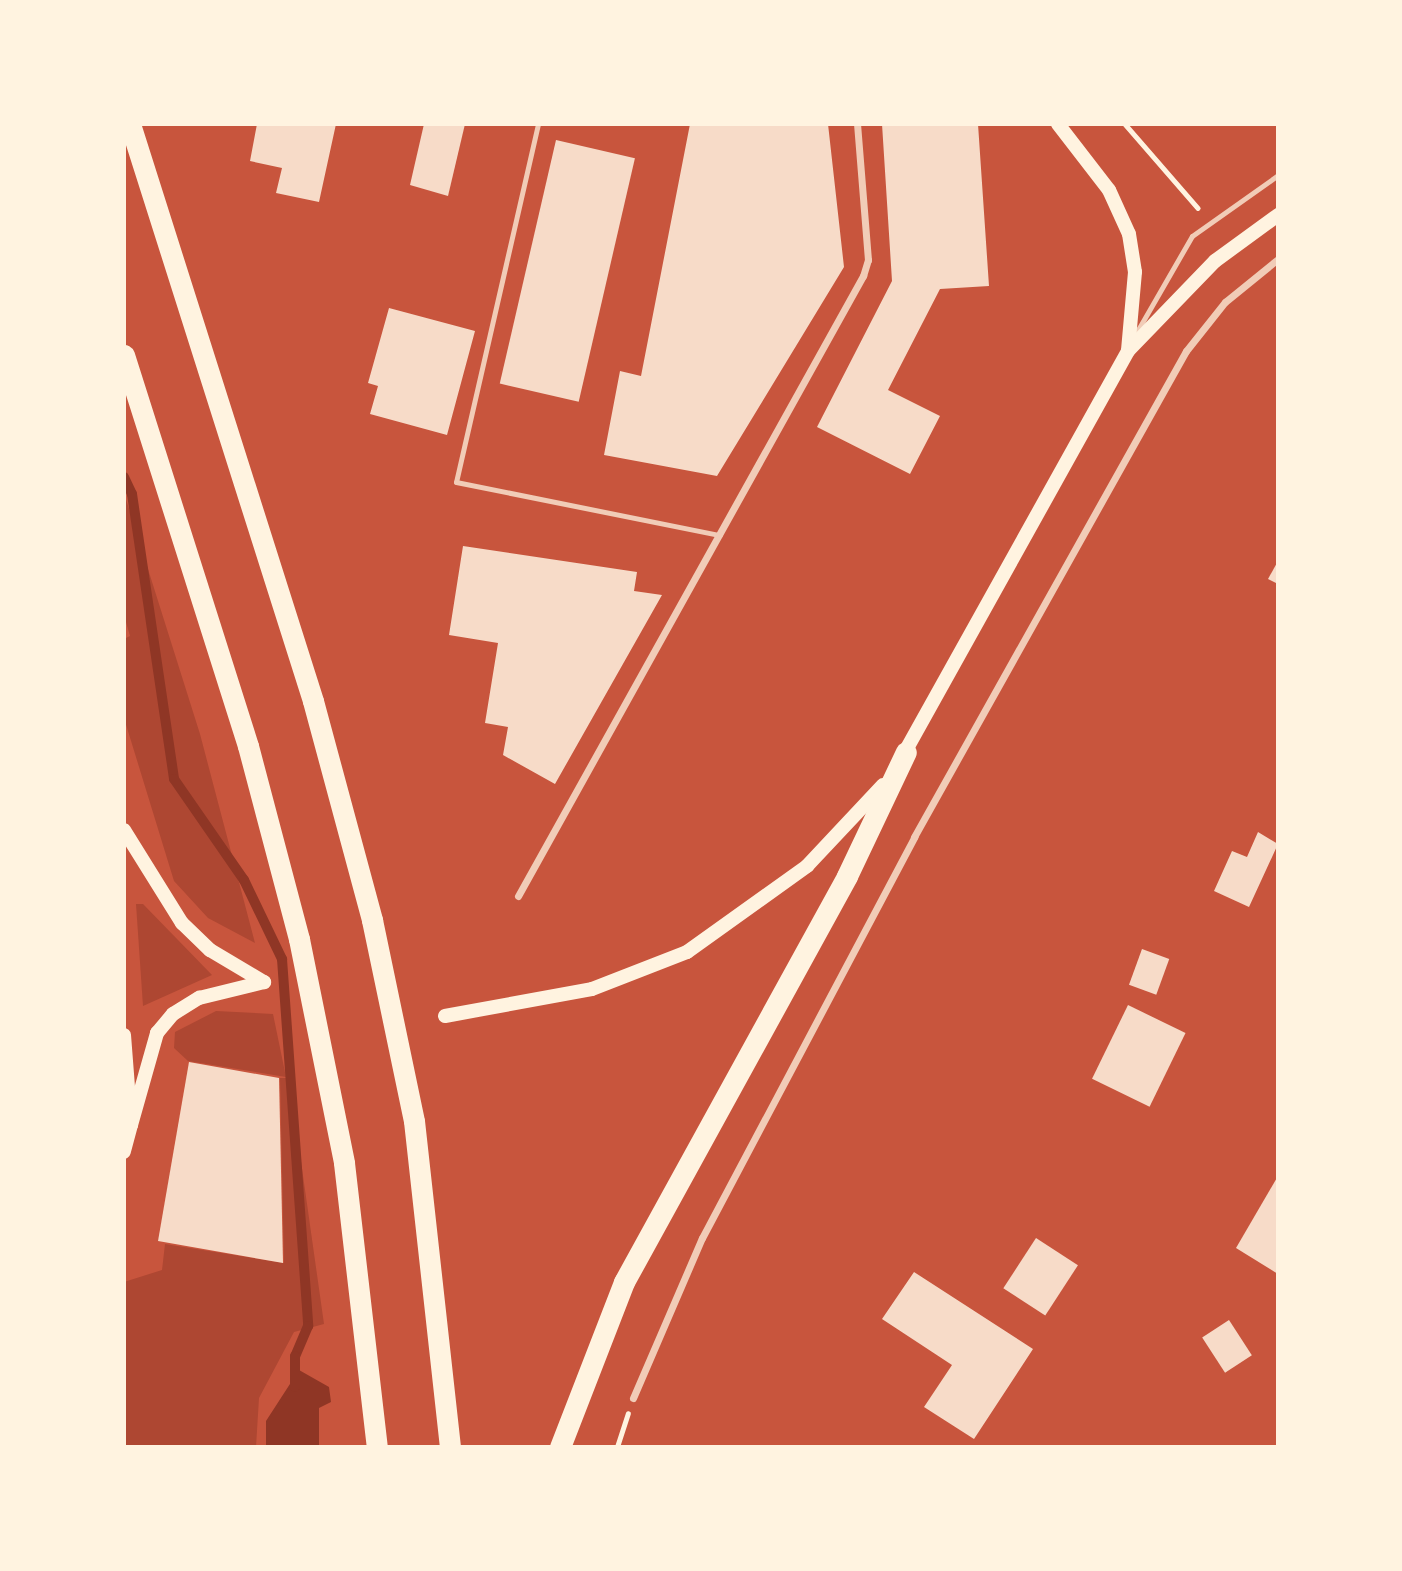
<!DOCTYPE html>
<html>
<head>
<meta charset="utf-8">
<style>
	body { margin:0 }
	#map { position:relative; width:1402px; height:1571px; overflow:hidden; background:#c8553d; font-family:"Fira Sans",sans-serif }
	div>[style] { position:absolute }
	.green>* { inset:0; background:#ae4732 }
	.water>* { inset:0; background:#8f3625 }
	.stream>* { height:10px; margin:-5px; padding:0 5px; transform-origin:5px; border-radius:5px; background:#8f3625 }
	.building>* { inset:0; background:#f7dbc8; transform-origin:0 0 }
	.path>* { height:4.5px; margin:-2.25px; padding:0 2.25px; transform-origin:2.25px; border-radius:2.25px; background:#fff3e0 }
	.service>* { height:5px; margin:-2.5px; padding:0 2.5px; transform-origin:2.5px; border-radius:2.5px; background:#f1ccb7 }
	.minor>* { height:7px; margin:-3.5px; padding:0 3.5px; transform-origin:3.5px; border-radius:3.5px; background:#f1ccb7 }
	.secondary>* { height:14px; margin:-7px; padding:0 7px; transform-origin:7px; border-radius:7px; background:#fff3e0 }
	.motorway>* { height:21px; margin:-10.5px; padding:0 10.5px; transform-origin:10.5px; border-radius:10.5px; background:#fff3e0 }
	span { translate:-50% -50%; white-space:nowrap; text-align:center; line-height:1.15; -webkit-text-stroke:7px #fff3e0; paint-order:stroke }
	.frame { position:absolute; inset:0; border:126px solid #fff3e0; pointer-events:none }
</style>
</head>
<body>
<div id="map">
	<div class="green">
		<i style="clip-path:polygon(124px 493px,200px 734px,255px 943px,208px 918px,174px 881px,124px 718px,124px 639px,130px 636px,124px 615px)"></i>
		<i style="clip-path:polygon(136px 904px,143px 904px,212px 975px,143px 1006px)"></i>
		<i style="clip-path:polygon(216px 1011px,273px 1014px,286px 1077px,188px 1061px,174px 1048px,175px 1032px)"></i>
		<i style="clip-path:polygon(280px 1078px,287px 1078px,295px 1119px,324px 1324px,294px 1332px,259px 1398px,256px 1447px,124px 1447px,124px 1282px,162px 1270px,165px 1244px,284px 1263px)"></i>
	</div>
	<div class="water">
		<i style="clip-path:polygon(299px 1370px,329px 1387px,331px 1402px,319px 1408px,319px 1447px,266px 1447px,266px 1421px)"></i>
	</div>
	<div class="stream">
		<i style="left:124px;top:477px;width:19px;rotate:65deg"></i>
		<i style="left:132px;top:494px;width:288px;rotate:81.6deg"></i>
		<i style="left:174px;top:779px;width:123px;rotate:55.3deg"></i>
		<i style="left:244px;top:880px;width:88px;rotate:64.3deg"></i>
		<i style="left:282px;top:959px;width:368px;rotate:85.9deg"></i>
		<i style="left:308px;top:1326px;width:33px;rotate:113deg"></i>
		<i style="left:295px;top:1356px;width:31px;rotate:90deg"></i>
	</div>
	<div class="building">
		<i style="clip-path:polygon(257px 124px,336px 124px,319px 202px,276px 193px,282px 168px,250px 161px)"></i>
		<i style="clip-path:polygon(424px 124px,465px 124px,448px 196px,410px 185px)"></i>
		<i style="clip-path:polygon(690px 124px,828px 124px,844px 267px,717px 476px,604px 455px,620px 371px,641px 376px)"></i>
		<i style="clip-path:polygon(882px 124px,978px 124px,989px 286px,940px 289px,888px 390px,940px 416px,910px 474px,817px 427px,892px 281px)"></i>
		<i style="left:556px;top:140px;width:81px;height:250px;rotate:13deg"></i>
		<i style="clip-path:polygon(389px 308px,475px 331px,447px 435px,370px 414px,378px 386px,368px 383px)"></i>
		<i style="clip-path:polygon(463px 546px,637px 572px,634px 591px,662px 595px,555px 784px,503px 755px,508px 727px,485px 723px,498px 643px,449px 635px)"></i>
		<i style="clip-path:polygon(1278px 561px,1278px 584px,1268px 579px)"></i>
		<i style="clip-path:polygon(1258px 832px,1278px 844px,1249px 907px,1214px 891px,1232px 851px,1247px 857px)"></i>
		<i style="left:1142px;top:949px;width:29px;height:38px;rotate:20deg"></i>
		<i style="left:1128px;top:1005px;width:64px;height:82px;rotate:26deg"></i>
		<i style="clip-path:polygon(189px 1062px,279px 1078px,283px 1263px,158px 1241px)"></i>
		<i style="clip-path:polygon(1278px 1176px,1278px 1274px,1236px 1248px)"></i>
		<i style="left:1036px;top:1238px;width:50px;height:60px;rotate:33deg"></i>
		<i style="clip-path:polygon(914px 1272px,1033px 1349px,974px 1439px,924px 1407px,952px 1365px,882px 1319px)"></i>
		<i style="left:1229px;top:1320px;width:42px;height:32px;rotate:57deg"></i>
	</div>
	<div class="path">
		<i style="left:1125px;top:124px;width:111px;rotate:49deg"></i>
		<i style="left:617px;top:1447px;width:35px;rotate:-72deg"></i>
	</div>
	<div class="service">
		<i style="left:538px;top:124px;width:367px;rotate:102.9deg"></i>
		<i style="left:456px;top:482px;width:269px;rotate:11.4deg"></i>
		<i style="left:1135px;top:335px;width:114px;rotate:-60.1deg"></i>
		<i style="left:1192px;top:236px;width:105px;rotate:-35.3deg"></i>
	</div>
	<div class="minor">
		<i style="left:518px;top:896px;width:710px;rotate:-60.91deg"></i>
		<i style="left:863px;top:276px;width:17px;rotate:-73deg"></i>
		<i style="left:868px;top:260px;width:136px;rotate:-94.6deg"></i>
		<i style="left:633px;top:1398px;width:174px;rotate:-66.7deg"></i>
		<i style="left:702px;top:1238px;width:454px;rotate:-62.1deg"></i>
		<i style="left:914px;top:837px;width:557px;rotate:-60.77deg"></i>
		<i style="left:1186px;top:351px;width:63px;rotate:-51.5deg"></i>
		<i style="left:1225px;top:302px;width:68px;rotate:-39.1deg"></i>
	</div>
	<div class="secondary">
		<i style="left:1058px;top:124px;width:83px;rotate:52.3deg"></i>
		<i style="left:1109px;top:190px;width:48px;rotate:65.6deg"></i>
		<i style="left:1129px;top:234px;width:38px;rotate:81deg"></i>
		<i style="left:1135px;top:272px;width:79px;rotate:95.1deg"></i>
		<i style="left:901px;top:759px;width:467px;rotate:-60.9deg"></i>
		<i style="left:1128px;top:351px;width:125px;rotate:-46deg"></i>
		<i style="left:1215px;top:261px;width:78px;rotate:-36.1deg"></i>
		<i style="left:124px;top:830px;width:110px;rotate:58.1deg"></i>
		<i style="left:182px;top:923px;width:39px;rotate:44deg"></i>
		<i style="left:210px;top:950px;width:63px;rotate:30.7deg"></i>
		<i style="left:445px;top:1016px;width:149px;rotate:-10.4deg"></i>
		<i style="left:592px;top:989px;width:102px;rotate:-21.3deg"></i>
		<i style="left:687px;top:952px;width:148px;rotate:-35.6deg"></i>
		<i style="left:807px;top:866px;width:111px;rotate:-46.8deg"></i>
		<i style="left:124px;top:1035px;width:90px;rotate:85.6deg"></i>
		<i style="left:131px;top:1125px;width:28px;rotate:105deg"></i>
		<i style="left:131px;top:1125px;width:96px;rotate:-74.2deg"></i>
		<i style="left:157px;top:1033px;width:25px;rotate:-50deg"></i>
		<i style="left:173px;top:1014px;width:31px;rotate:-32deg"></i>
		<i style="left:199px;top:998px;width:67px;rotate:-13.8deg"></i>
	</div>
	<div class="motorway">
		<i style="left:130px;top:124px;width:605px;rotate:72.4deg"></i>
		<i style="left:313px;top:701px;width:227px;rotate:74.9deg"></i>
		<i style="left:372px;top:920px;width:205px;rotate:78.2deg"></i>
		<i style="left:414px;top:1121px;width:328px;rotate:83.7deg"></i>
		<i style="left:124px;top:355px;width:410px;rotate:72.4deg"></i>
		<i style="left:248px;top:746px;width:200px;rotate:75.2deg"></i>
		<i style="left:299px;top:939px;width:228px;rotate:78.6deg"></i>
		<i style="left:344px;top:1163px;width:286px;rotate:83.4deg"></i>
		<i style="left:560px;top:1447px;width:177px;rotate:-68.8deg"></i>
		<i style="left:624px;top:1282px;width:463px;rotate:-61.2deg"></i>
		<i style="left:847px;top:876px;width:137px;rotate:-64.6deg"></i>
	</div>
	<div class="frame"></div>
</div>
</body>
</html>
